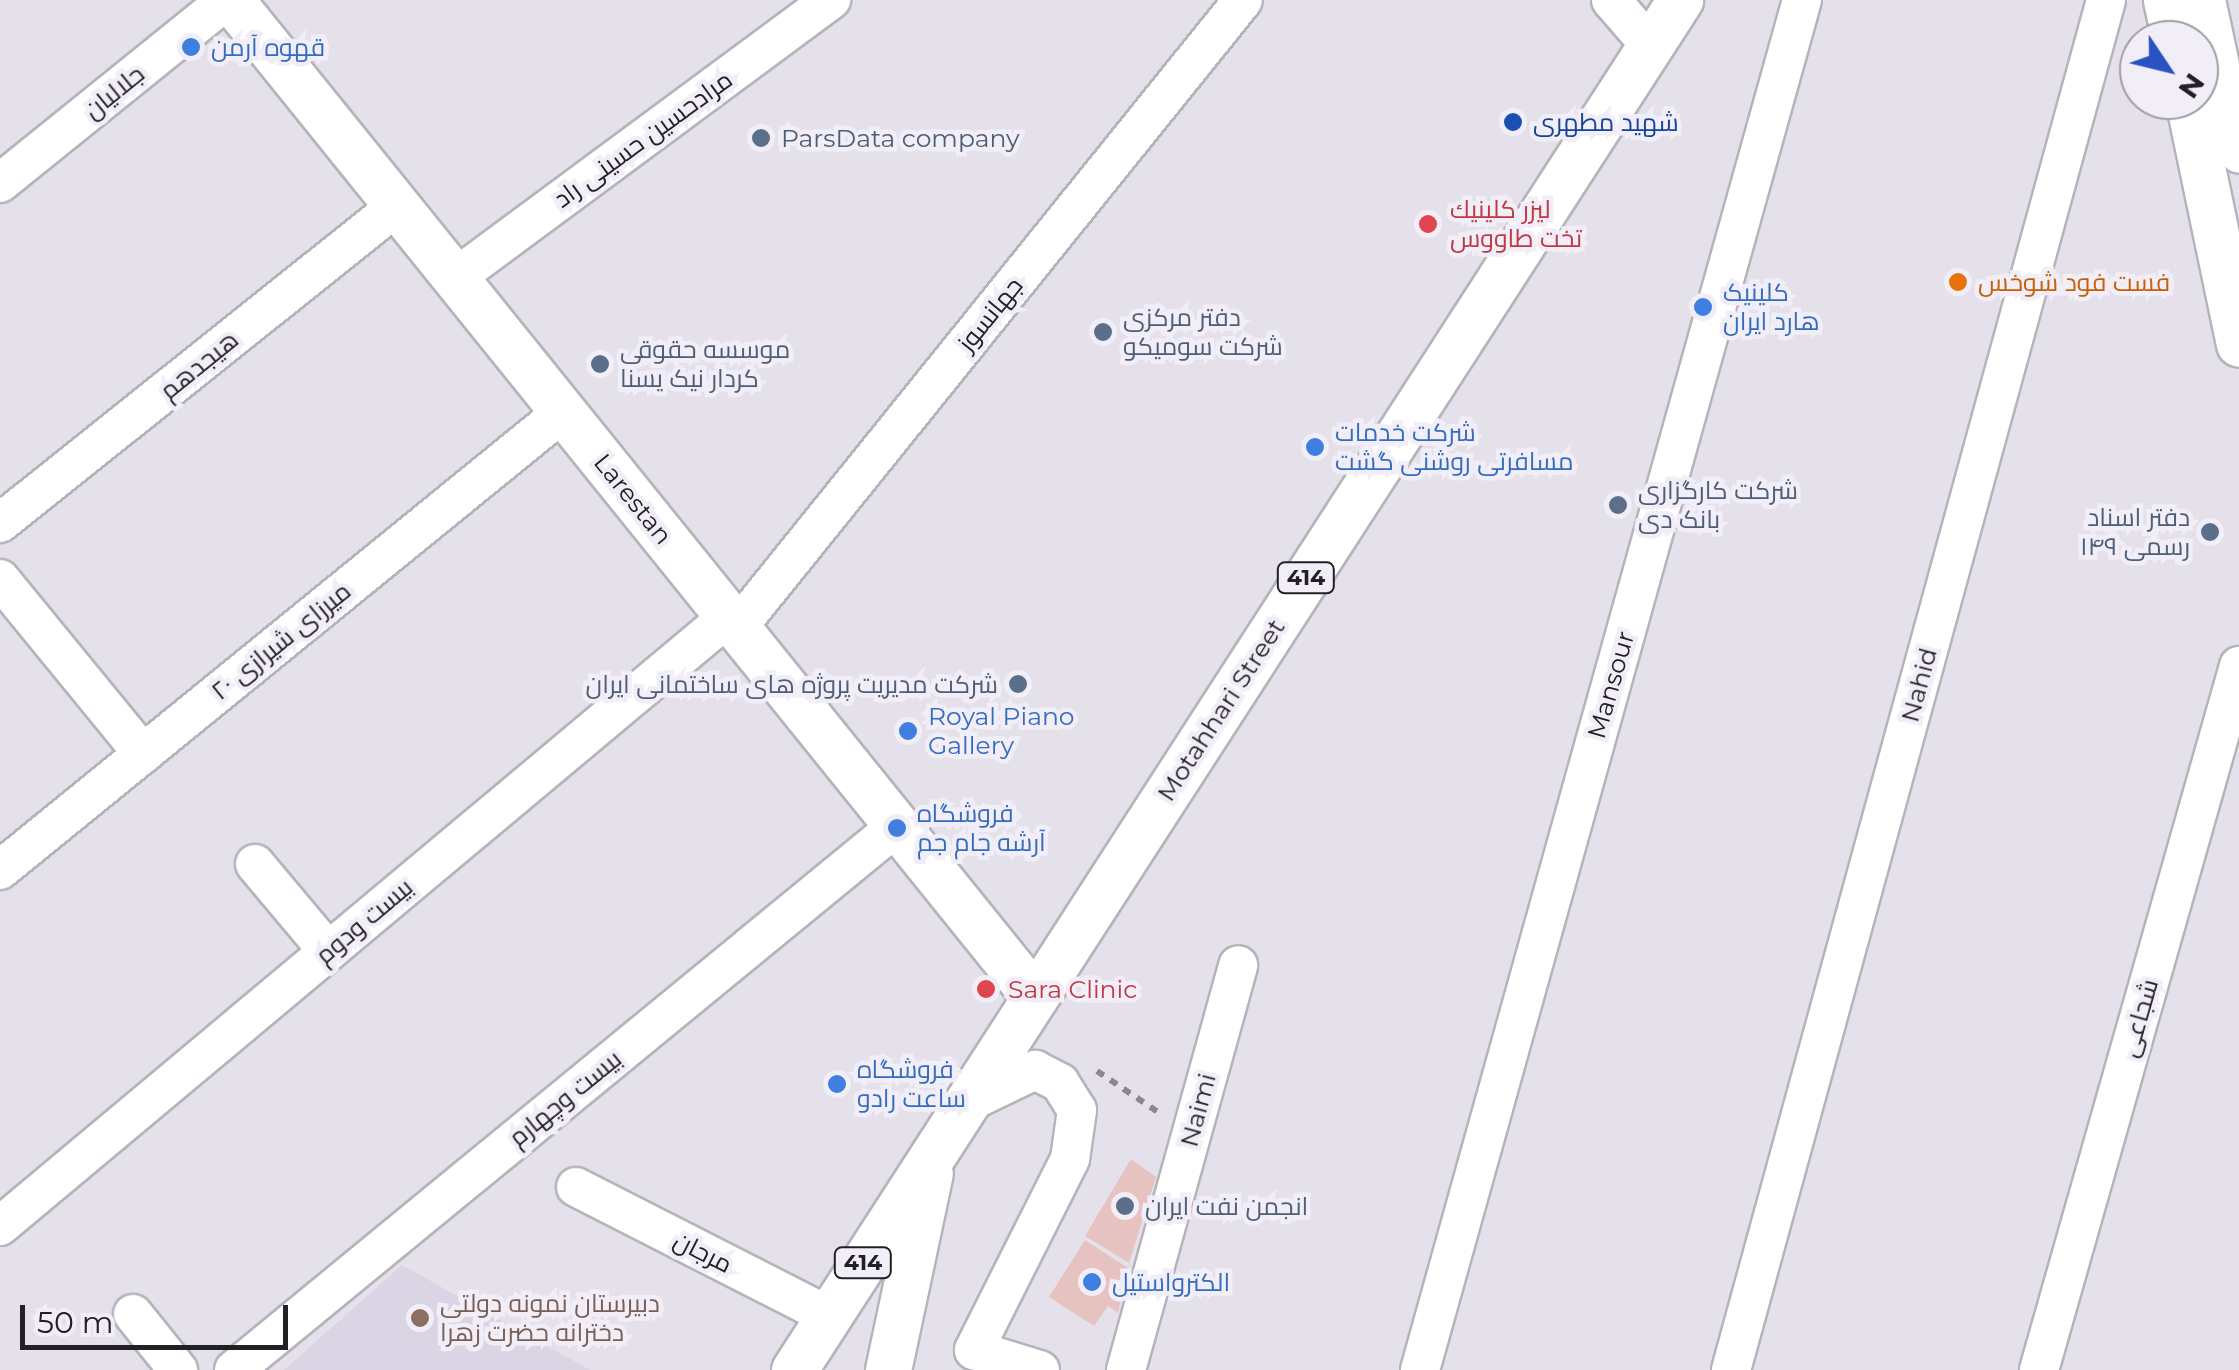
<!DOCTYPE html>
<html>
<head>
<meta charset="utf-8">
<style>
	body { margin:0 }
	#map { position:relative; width:2239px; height:1370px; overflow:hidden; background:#e5e1eb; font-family:Montserrat,Cairo,sans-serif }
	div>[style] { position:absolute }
	.built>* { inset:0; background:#dbd4e5 }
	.building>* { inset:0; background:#e6c2c1 }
	.path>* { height:6px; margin-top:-3px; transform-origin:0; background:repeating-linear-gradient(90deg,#8a878e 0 8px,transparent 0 16px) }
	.roads { filter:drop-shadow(2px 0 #b7b3bc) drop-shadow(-2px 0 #b7b3bc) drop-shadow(0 2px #b7b3bc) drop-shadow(0 -2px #b7b3bc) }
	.minor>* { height:38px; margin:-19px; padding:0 19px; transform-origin:19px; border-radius:19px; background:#fff }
	.major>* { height:45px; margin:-22.5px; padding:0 22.5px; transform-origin:22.5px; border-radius:22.5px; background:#fff }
	.dots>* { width:28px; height:28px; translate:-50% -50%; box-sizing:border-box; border:5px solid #f2eef8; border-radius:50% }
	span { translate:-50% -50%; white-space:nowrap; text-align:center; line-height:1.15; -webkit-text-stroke:9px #f2eef8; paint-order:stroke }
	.shield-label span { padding:2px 8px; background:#f2eef8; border:2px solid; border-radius:8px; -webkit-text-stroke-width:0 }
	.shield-label { font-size:22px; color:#222024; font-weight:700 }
	.shop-label { font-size:25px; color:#366cbe }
	.left { translate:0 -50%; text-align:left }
	.street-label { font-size:25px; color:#222024 }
	.transit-label { font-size:25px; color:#164399 }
	.service-label { font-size:25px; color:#4e5e75 }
	.right { translate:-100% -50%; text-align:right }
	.health-label { font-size:25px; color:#be3a42 }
	.food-label { font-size:25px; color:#c56008 }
	.education-label { font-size:25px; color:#785e54 }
	.north { position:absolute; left:2119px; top:20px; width:100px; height:100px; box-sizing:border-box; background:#f2eef8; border:2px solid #9f9ca3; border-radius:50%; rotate:125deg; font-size:28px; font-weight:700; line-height:40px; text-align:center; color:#222024 }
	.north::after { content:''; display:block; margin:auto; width:35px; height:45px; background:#2a53c2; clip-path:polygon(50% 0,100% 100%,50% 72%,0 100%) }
	.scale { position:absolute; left:20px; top:1305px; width:268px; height:45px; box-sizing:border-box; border:5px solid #222024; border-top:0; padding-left:12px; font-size:30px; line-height:35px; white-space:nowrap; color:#222024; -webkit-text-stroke:8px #f2eef8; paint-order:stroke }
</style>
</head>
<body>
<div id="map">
	<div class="built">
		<i style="clip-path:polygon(402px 1265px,590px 1370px,284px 1370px)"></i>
	</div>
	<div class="building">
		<i style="clip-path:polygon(1131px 1159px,1156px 1177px,1129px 1263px,1085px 1236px)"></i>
		<i style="clip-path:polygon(1085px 1240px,1128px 1268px,1118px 1313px,1108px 1306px,1094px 1326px,1049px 1297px)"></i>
	</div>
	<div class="path">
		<i style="left:1097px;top:1071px;width:77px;rotate:33.9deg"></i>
	</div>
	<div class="roads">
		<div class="minor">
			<i style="left:1611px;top:0;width:60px;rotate:49.1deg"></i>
			<i style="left:2206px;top:0;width:157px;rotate:77.9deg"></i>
			<i style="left:0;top:183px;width:292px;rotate:-38.9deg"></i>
			<i style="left:455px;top:278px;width:468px;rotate:-36.5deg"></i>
			<i style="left:0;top:523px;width:508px;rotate:-38.61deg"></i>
			<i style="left:0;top:579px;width:226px;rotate:50.7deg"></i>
			<i style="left:737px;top:628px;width:806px;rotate:-51.14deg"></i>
			<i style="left:255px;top:864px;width:114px;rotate:50deg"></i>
			<i style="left:0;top:870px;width:726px;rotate:-39.13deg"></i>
			<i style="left:967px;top:1103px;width:76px;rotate:-25.9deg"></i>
			<i style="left:1035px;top:1070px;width:28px;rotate:27deg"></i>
			<i style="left:1060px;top:1083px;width:32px;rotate:58deg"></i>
			<i style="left:1077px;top:1110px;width:49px;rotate:98.1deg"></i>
			<i style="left:1070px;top:1159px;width:214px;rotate:116.7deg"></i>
			<i style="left:974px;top:1350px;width:69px;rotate:16.9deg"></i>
			<i style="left:576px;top:1187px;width:284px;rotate:27deg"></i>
			<i style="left:0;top:1226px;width:949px;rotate:-39.91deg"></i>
			<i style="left:133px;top:1314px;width:72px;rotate:51.2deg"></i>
			<i style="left:234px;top:1370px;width:858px;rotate:-39.37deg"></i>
			<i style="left:1126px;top:1370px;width:420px;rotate:-74.5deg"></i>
			<i style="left:1420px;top:1370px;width:1422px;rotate:-74.42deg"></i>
			<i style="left:1731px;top:1370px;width:1420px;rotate:-74.69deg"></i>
			<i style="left:2039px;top:1370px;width:732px;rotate:-74.14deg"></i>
		</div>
		<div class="major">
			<i style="left:231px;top:0;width:1281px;rotate:51.12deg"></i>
			<i style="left:2166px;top:0;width:41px;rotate:77.3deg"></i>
			<i style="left:2188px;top:100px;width:249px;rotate:78.2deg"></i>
			<i style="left:794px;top:1370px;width:1632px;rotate:-57.11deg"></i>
			<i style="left:888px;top:1370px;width:201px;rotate:-78deg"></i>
		</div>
	</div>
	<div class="dots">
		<i style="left:191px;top:47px;background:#3f7fe0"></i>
		<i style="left:1513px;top:122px;background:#1a4fb4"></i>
		<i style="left:761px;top:138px;background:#5c6f8a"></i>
		<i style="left:1428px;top:224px;background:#e0444e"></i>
		<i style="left:1958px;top:282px;background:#e8710a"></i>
		<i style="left:1703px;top:307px;background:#3f7fe0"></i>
		<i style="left:1103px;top:332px;background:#5c6f8a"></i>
		<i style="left:600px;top:364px;background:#5c6f8a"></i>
		<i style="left:1315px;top:447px;background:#3f7fe0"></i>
		<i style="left:1618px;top:505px;background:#5c6f8a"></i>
		<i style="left:2210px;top:532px;background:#5c6f8a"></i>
		<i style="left:1018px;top:684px;background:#5c6f8a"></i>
		<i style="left:908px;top:731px;background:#3f7fe0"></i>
		<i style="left:897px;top:828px;background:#3f7fe0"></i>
		<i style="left:986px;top:989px;background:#e0444e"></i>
		<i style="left:837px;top:1084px;background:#3f7fe0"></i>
		<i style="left:1125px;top:1206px;background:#5c6f8a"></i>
		<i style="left:1092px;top:1282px;background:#3f7fe0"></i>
		<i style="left:420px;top:1318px;background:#8d6e63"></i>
	</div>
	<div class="shield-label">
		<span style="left:1306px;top:578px">414</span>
		<span style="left:863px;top:1263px">414</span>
	</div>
	<div class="shop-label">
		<span class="left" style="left:211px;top:47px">قهوه آرمن</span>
		<span class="left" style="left:1723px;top:307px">کلینیک<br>هارد ایران</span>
		<span class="left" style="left:1335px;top:447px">شرکت خدمات<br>مسافرتی روشنی گشت</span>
		<span class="left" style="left:928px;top:731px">Royal Piano<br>Gallery</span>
		<span class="left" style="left:917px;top:828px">فروشگاه<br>آرشه جام جم</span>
		<span class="left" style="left:857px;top:1084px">فروشگاه<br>ساعت رادو</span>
		<span class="left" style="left:1112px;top:1282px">الکترواستیل</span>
	</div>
	<div class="street-label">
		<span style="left:114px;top:92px;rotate:-39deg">جلالیان</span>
		<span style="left:643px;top:139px;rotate:-36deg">مرادحسین حسینی راد</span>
		<span style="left:990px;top:314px;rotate:-51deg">جهانسوز</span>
		<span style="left:199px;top:365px;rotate:-39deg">هیجدهم</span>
		<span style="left:633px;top:499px;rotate:51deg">Larestan</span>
		<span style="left:281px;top:641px;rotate:-39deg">میرزای شیرازی ۲۰</span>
		<span style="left:1611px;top:685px;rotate:-74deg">Mansour</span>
		<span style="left:1919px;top:685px;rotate:-75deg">Nahid</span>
		<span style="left:1221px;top:710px;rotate:-57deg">Motahhari Street</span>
		<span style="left:364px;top:921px;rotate:-40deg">بیست ودوم</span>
		<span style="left:2139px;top:1018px;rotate:-74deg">شجاعی</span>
		<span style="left:565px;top:1098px;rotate:-39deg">بیست وچهارم</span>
		<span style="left:1198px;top:1110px;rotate:-75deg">Naimi</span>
		<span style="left:703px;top:1252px;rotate:27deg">مرجان</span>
	</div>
	<div class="transit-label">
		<span class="left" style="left:1533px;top:122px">شهید مطهری</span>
	</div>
	<div class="service-label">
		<span class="left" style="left:781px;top:138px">ParsData company</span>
		<span class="left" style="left:1123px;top:332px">دفتر مرکزی<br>شرکت سومیکو</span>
		<span class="left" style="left:620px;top:364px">موسسه حقوقی<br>کردار نیک یسنا</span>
		<span class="left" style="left:1638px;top:505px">شرکت کارگزاری<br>بانک دی</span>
		<span class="right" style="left:2190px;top:532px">دفتر اسناد<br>رسمی ۱۴۹</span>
		<span class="right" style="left:998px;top:684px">شرکت مدیریت پروژه های ساختمانی ایران</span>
		<span class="left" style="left:1145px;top:1206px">انجمن نفت ایران</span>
	</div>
	<div class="health-label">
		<span class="left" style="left:1450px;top:224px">ليزر كلينيك<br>تخت طاووس</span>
		<span class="left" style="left:1008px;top:989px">Sara Clinic</span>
	</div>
	<div class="food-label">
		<span class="left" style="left:1978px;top:282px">فست فود شوخس</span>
	</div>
	<div class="education-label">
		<span class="left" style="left:440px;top:1318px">دبیرستان نمونه دولتی<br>دخترانه حضرت زهرا</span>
	</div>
	<div class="north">N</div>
	<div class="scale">50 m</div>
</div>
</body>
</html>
